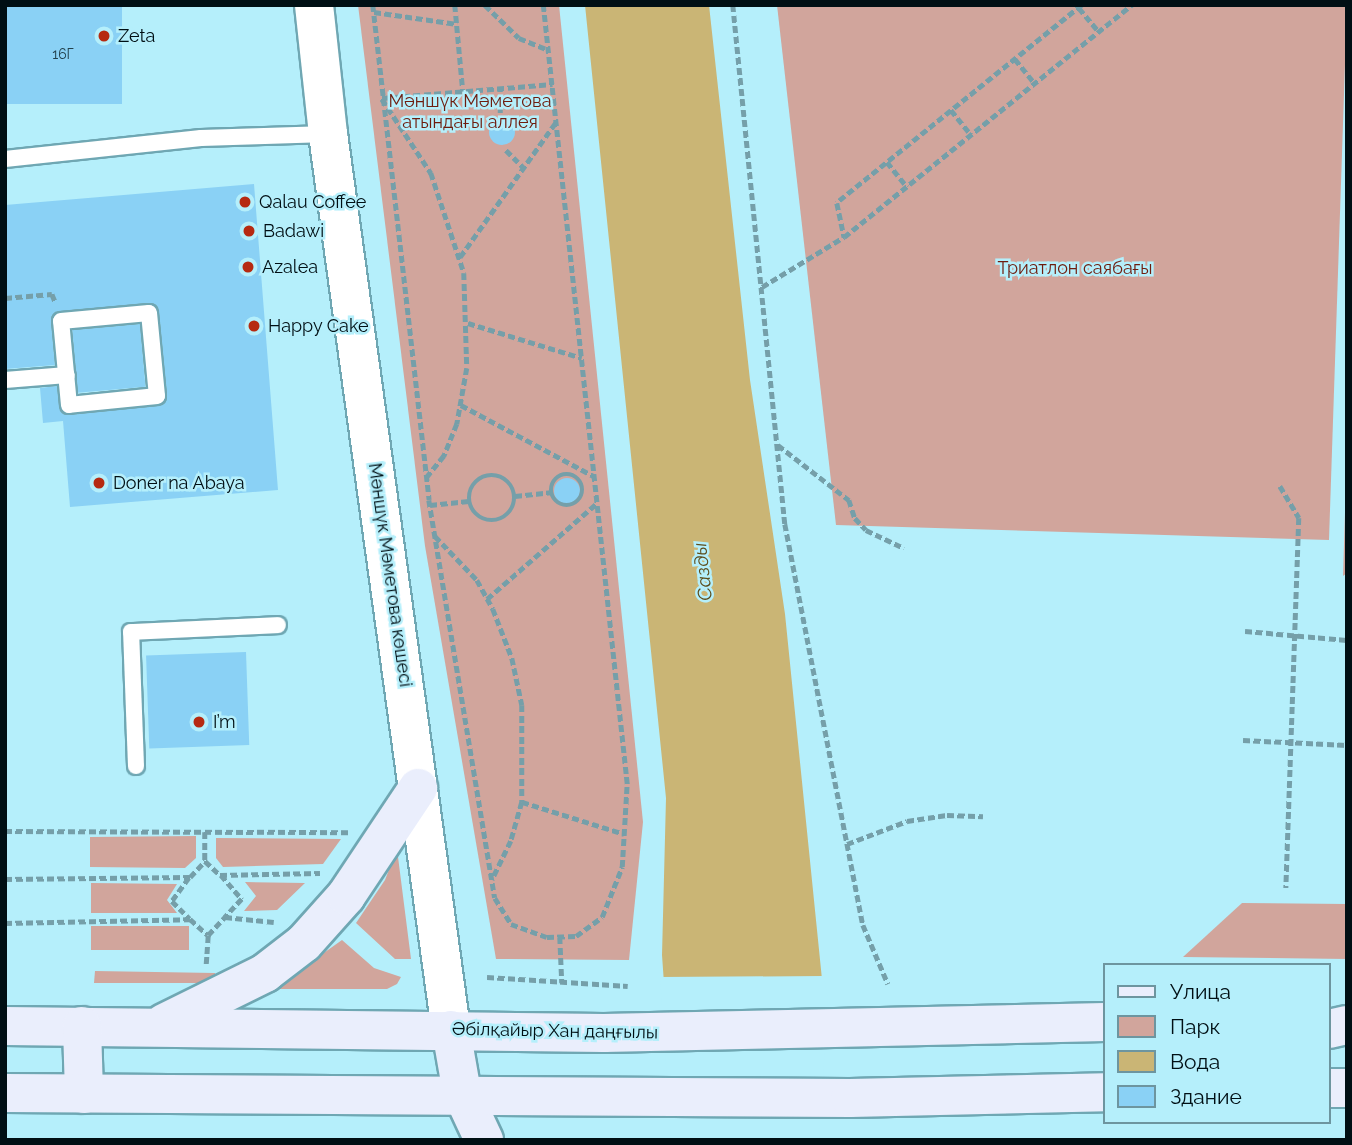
<!DOCTYPE html>
<html>
<head>
<meta charset="utf-8">
<style>
	body { margin:0 }
	#map { position:relative; width:1352px; height:1145px; overflow:hidden; background:#b5effb; font-family:Raleway,sans-serif }
	div>[style] { position:absolute }
	.green>* { inset:0; background:#d1a59c; transform-origin:0 0 }
	.water>* { inset:0; background:#cab575 }
	.pier>* { inset:0; background:#b5effb }
	.building>* { inset:0; background:#8ad1f5; transform-origin:0 0 }
	.round { border-radius:50% }
	.path>* { height:4.5px; margin-top:-2.25px; transform-origin:0; background:repeating-linear-gradient(90deg,#759fa9 0 7px,transparent 0 10.5px) }
	.path>.ring { margin:-2.25px; padding:0; box-sizing:content-box; background:none; border:4.5px solid #759fa9; border-radius:50% }
	.roads { filter:drop-shadow(2px 0 #6fa7b3) drop-shadow(-2px 0 #6fa7b3) drop-shadow(0 2px #6fa7b3) drop-shadow(0 -2px #6fa7b3) }
	.service>* { height:16px; margin:-8px; padding:0 8px; transform-origin:8px; border-radius:8px; background:#fff }
	.tertiary>* { height:38px; margin:-19px; padding:0 19px; transform-origin:19px; border-radius:19px; background:#fff }
	.secondary>* { height:38px; margin:-19px; padding:0 19px; transform-origin:19px; border-radius:19px; background:#eaeefc }
	.dots>* { width:19px; height:19px; translate:-50% -50%; box-sizing:border-box; border:4px solid #b5effb; border-radius:50% }
	span { translate:-50% -50%; white-space:nowrap; text-align:center; line-height:1.15; -webkit-text-stroke:5px #b5effb; paint-order:stroke }
	.number-label { font-size:14px; color:#22404c }
	.number-label span { -webkit-text-stroke-width:0 }
	.poi-label { font-size:18px; color:#000f14 }
	.left { translate:0 -50%; text-align:left }
	.park-label { font-size:18px; color:#6e1c0e }
	.street-label { font-size:18px; color:#000f14 }
	.water-label { font-size:19px; color:#5c4d1c; font-style:italic }
	.frame { position:absolute; inset:0; border:7px solid #000f14; pointer-events:none }
	.legend { position:absolute; left:1103px; top:963px; width:228px; height:161px; box-sizing:border-box; background:#b5effb; border:2px solid #6d959f; margin:0; padding:9px 12px; list-style:none; font-size:21px; color:#000f14 }
	.legend li { display:flex; align-items:center; gap:14px; height:35px }
	.legend b { width:35px; border:2px solid #6d959f }
</style>
</head>
<body>
<div id="map">
	<div class="green">
		<i style="clip-path:polygon(358px 5px,559px 5px,643px 822px,629px 960px,496px 959px,425px 546px)"></i>
		<i style="clip-path:polygon(777px 5px,1347px 5px,1329px 540px,836px 525px)"></i>
		<i style="clip-path:polygon(1347px 449px,1347px 573px,1343px 576px)"></i>
		<i style="clip-path:polygon(196px 836px,196px 858px,185px 868px,90px 867px,90px 837px)"></i>
		<i style="clip-path:polygon(216px 838px,341px 839px,323px 864px,223px 867px,216px 858px)"></i>
		<i style="clip-path:polygon(397px 849px,411px 959px,395px 959px,356px 923px,385px 880px)"></i>
		<i style="clip-path:polygon(245px 882px,305px 883px,277px 910px,244px 911px,256px 896px)"></i>
		<i style="clip-path:polygon(91px 883px,177px 884px,167px 900px,177px 913px,91px 913px)"></i>
		<i style="clip-path:polygon(1242px 903px,1347px 904px,1347px 959px,1183px 957px)"></i>
		<i style="left:189px;top:926px;width:24px;height:98px;rotate:90deg"></i>
		<i style="clip-path:polygon(342px 940px,374px 968px,401px 977px,397px 984px,387px 989px,273px 989px)"></i>
		<i style="clip-path:polygon(95px 971px,215px 973px,215px 983px,94px 983px)"></i>
	</div>
	<div class="water">
		<i style="clip-path:polygon(585px 5px,709px 5px,750px 380px,785px 614px,824px 999px,675px 1140px,662px 955px,666px 798px)"></i>
	</div>
	<div class="pier">
		<i style="clip-path:polygon(824px 976px,828px 1000px,819px 1140px,671px 1140px,660px 977px)"></i>
	</div>
	<div class="building">
		<i style="left:5px;top:5px;width:117px;height:99px"></i>
		<i class="round" style="left:489px;top:119px;width:26px;height:26px"></i>
		<i style="clip-path:polygon(254px 184px,278px 490px,70px 507px,63px 421px,43px 423px,40px 388px,57px 386px,60px 410px,69px 415px,163px 405px,167px 395px,159px 312px,148px 303px,56px 312px,51px 322px,55px 365px,5px 369px,5px 205px)"></i>
		<i style="left:140px;top:324px;width:63px;height:68px;rotate:85deg"></i>
		<i class="round" style="left:554px;top:478px;width:26px;height:26px"></i>
		<i style="left:246px;top:652px;width:93px;height:100px;rotate:88deg"></i>
	</div>
	<div class="path">
		<i style="left:373px;top:5px;width:498px;rotate:83.5deg"></i>
		<i style="left:429px;top:500px;width:403px;rotate:80.6deg"></i>
		<i style="left:495px;top:898px;width:31px;rotate:58deg"></i>
		<i style="left:511px;top:924px;width:38px;rotate:20deg"></i>
		<i style="left:547px;top:937px;width:29px;rotate:-2deg"></i>
		<i style="left:576px;top:936px;width:32px;rotate:-36deg"></i>
		<i style="left:602px;top:917px;width:54px;rotate:-68.2deg"></i>
		<i style="left:622px;top:867px;width:83px;rotate:-86.6deg"></i>
		<i style="left:627px;top:784px;width:784px;rotate:-96.15deg"></i>
		<i style="left:455px;top:5px;width:87px;rotate:84.7deg"></i>
		<i style="left:485px;top:5px;width:47px;rotate:44.1deg"></i>
		<i style="left:519px;top:38px;width:31px;rotate:22deg"></i>
		<i style="left:733px;top:5px;width:522px;rotate:84.28deg"></i>
		<i style="left:785px;top:524px;width:409px;rotate:79deg"></i>
		<i style="left:863px;top:925px;width:64px;rotate:67deg"></i>
		<i style="left:1082px;top:5px;width:315px;rotate:141.1deg"></i>
		<i style="left:837px;top:203px;width:35px;rotate:78deg"></i>
		<i style="left:844px;top:237px;width:370px;rotate:-38.9deg"></i>
		<i style="left:1079px;top:8px;width:31px;rotate:50deg"></i>
		<i style="left:374px;top:12px;width:84px;rotate:8.2deg"></i>
		<i style="left:1015px;top:59px;width:32px;rotate:51deg"></i>
		<i style="left:382px;top:98px;width:171px;rotate:-4.7deg"></i>
		<i style="left:382px;top:99px;width:89px;rotate:56.5deg"></i>
		<i style="left:431px;top:173px;width:105px;rotate:71.7deg"></i>
		<i style="left:464px;top:273px;width:95px;rotate:88.2deg"></i>
		<i style="left:467px;top:368px;width:57px;rotate:100.1deg"></i>
		<i style="left:457px;top:424px;width:35px;rotate:112deg"></i>
		<i style="left:444px;top:456px;width:27px;rotate:129deg"></i>
		<i style="left:951px;top:110px;width:32px;rotate:51deg"></i>
		<i style="left:500px;top:113px;width:25px;rotate:-90deg"></i>
		<i style="left:506px;top:150px;width:25px;rotate:45deg"></i>
		<i style="left:887px;top:162px;width:32px;rotate:51deg"></i>
		<i style="left:460px;top:257px;width:166px;rotate:-54.6deg"></i>
		<i style="left:762px;top:287px;width:96px;rotate:-31.4deg"></i>
		<i style="left:5px;top:298px;width:47px;rotate:-4.9deg"></i>
		<i style="left:52px;top:294px;width:8px;rotate:67deg"></i>
		<i style="left:468px;top:323px;width:119px;rotate:17.1deg"></i>
		<i style="left:461px;top:405px;width:152px;rotate:28.2deg"></i>
		<i style="left:778px;top:445px;width:90px;rotate:37.8deg"></i>
		<i style="left:849px;top:500px;width:19px;rotate:72deg"></i>
		<i style="left:855px;top:518px;width:16px;rotate:47deg"></i>
		<i style="left:866px;top:530px;width:42px;rotate:25.3deg"></i>
		<i class="ring" style="left:551px;top:474px;width:27.5px;height:27.5px"></i>
		<i class="ring" style="left:469px;top:475px;width:41.5px;height:41.5px"></i>
		<i style="left:1280px;top:486px;width:37px;rotate:59deg"></i>
		<i style="left:1299px;top:518px;width:370px;rotate:92deg"></i>
		<i style="left:515px;top:496px;width:36px;rotate:-6deg"></i>
		<i style="left:430px;top:505px;width:39px;rotate:-6deg"></i>
		<i style="left:435px;top:536px;width:61px;rotate:46.3deg"></i>
		<i style="left:477px;top:580px;width:33px;rotate:61deg"></i>
		<i style="left:493px;top:609px;width:53px;rotate:68.8deg"></i>
		<i style="left:512px;top:658px;width:48px;rotate:78deg"></i>
		<i style="left:522px;top:705px;width:97px;rotate:90deg"></i>
		<i style="left:522px;top:802px;width:41px;rotate:105.8deg"></i>
		<i style="left:511px;top:841px;width:43px;rotate:116deg"></i>
		<i style="left:487px;top:599px;width:146px;rotate:-41.1deg"></i>
		<i style="left:1245px;top:631px;width:102px;rotate:5deg"></i>
		<i style="left:1243px;top:740px;width:104px;rotate:2.8deg"></i>
		<i style="left:522px;top:802px;width:107px;rotate:17.4deg"></i>
		<i style="left:5px;top:831px;width:343px;rotate:0.2deg"></i>
		<i style="left:205px;top:832px;width:29px;rotate:90deg"></i>
		<i style="left:847px;top:844px;width:64px;rotate:-21deg"></i>
		<i style="left:907px;top:821px;width:40px;rotate:-8.5deg"></i>
		<i style="left:947px;top:815px;width:36px;rotate:2deg"></i>
		<i style="left:221px;top:875px;width:32px;rotate:49deg"></i>
		<i style="left:242px;top:899px;width:25px;rotate:133deg"></i>
		<i style="left:189px;top:878px;width:29px;rotate:126deg"></i>
		<i style="left:172px;top:901px;width:25px;rotate:45deg"></i>
		<i style="left:5px;top:879px;width:185px;rotate:-0.6deg"></i>
		<i style="left:190px;top:877px;width:22px;rotate:-47deg"></i>
		<i style="left:205px;top:861px;width:21px;rotate:43deg"></i>
		<i style="left:220px;top:875px;width:100px;rotate:-1.1deg"></i>
		<i style="left:5px;top:923px;width:185px;rotate:-1.2deg"></i>
		<i style="left:190px;top:919px;width:24px;rotate:42deg"></i>
		<i style="left:208px;top:935px;width:25px;rotate:-47deg"></i>
		<i style="left:225px;top:917px;width:49px;rotate:5.8deg"></i>
		<i style="left:560px;top:937px;width:46px;rotate:87.5deg"></i>
		<i style="left:206px;top:964px;width:29px;rotate:-86deg"></i>
		<i style="left:487px;top:977px;width:141px;rotate:3.7deg"></i>
	</div>
	<div class="roads">
		<div class="service">
			<i style="left:5px;top:159px;width:197px;rotate:-6.1deg"></i>
			<i style="left:201px;top:138px;width:127px;rotate:-1.8deg"></i>
			<i style="left:149px;top:313px;width:83px;rotate:84.5deg"></i>
			<i style="left:157px;top:396px;width:88px;rotate:174.2deg"></i>
			<i style="left:69px;top:405px;width:84px;rotate:-95.4deg"></i>
			<i style="left:61px;top:321px;width:88px;rotate:-5.2deg"></i>
			<i style="left:5px;top:380px;width:62px;rotate:-4.6deg"></i>
			<i style="left:136px;top:766px;width:134px;rotate:-92.1deg"></i>
			<i style="left:131px;top:632px;width:147px;rotate:-2.7deg"></i>
		</div>
		<div class="tertiary">
			<i style="left:314px;top:5px;width:130px;rotate:83.8deg"></i>
			<i style="left:328px;top:134px;width:904px;rotate:82.18deg"></i>
		</div>
		<div class="secondary">
			<i style="left:164px;top:1023px;width:113px;rotate:-26.3deg"></i>
			<i style="left:265px;top:973px;width:49px;rotate:-37.6deg"></i>
			<i style="left:304px;top:943px;width:63px;rotate:-48.2deg"></i>
			<i style="left:346px;top:896px;width:130px;rotate:-56.3deg"></i>
			<i style="left:5px;top:1026px;width:599px;rotate:0.67deg"></i>
			<i style="left:604px;top:1033px;width:501px;rotate:-1.26deg"></i>
			<i style="left:82px;top:1026px;width:68px;rotate:88.3deg"></i>
			<i style="left:1329px;top:1029px;width:18px;rotate:-13deg"></i>
			<i style="left:451px;top:1030px;width:64px;rotate:80.1deg"></i>
			<i style="left:462px;top:1093px;width:52px;rotate:64.9deg"></i>
			<i style="left:1329px;top:1088px;width:18px"></i>
			<i style="left:5px;top:1093px;width:845px;rotate:0.34deg"></i>
			<i style="left:850px;top:1098px;width:255px;rotate:-1.3deg"></i>
		</div>
	</div>
	<div class="dots">
		<i style="left:104px;top:36px;background:#b62a11"></i>
		<i style="left:245px;top:202px;background:#b62a11"></i>
		<i style="left:249px;top:231px;background:#b62a11"></i>
		<i style="left:248px;top:267px;background:#b62a11"></i>
		<i style="left:254px;top:326px;background:#b62a11"></i>
		<i style="left:99px;top:483px;background:#b62a11"></i>
		<i style="left:199px;top:722px;background:#b62a11"></i>
	</div>
	<div class="number-label">
		<span style="left:63px;top:54px">16Г</span>
	</div>
	<div class="poi-label">
		<span class="left" style="left:118px;top:36px">Zeta</span>
		<span class="left" style="left:259px;top:202px">Qalau Coffee</span>
		<span class="left" style="left:263px;top:231px">Badawi</span>
		<span class="left" style="left:262px;top:267px">Azalea</span>
		<span class="left" style="left:268px;top:326px">Happy Cake</span>
		<span class="left" style="left:113px;top:483px">Doner na Abaya</span>
		<span class="left" style="left:213px;top:722px">I’m</span>
	</div>
	<div class="park-label">
		<span style="left:470px;top:112px">Мәншүк Мәметова<br>атындағы аллея</span>
		<span style="left:1075px;top:268px">Триатлон саябағы</span>
	</div>
	<div class="street-label">
		<span style="left:390px;top:575px;rotate:82deg">Мәншүк Мәметова көшесі</span>
		<span style="left:555px;top:1031px;rotate:1deg">Әбілқайыр Хан даңғылы</span>
	</div>
	<div class="water-label">
		<span style="left:703px;top:572px;rotate:-96deg">Сазды</span>
	</div>
	<div class="frame"></div>
	<ul class="legend">
	<li><b style="height:9px;background:#eaeefc"></b>Улица</li>
	<li><b style="height:19px;background:#d1a59c"></b>Парк</li>
	<li><b style="height:19px;background:#cab575"></b>Вода</li>
	<li><b style="height:19px;background:#8ad1f5"></b>Здание</li>
	</ul>
</div>
</body>
</html>
